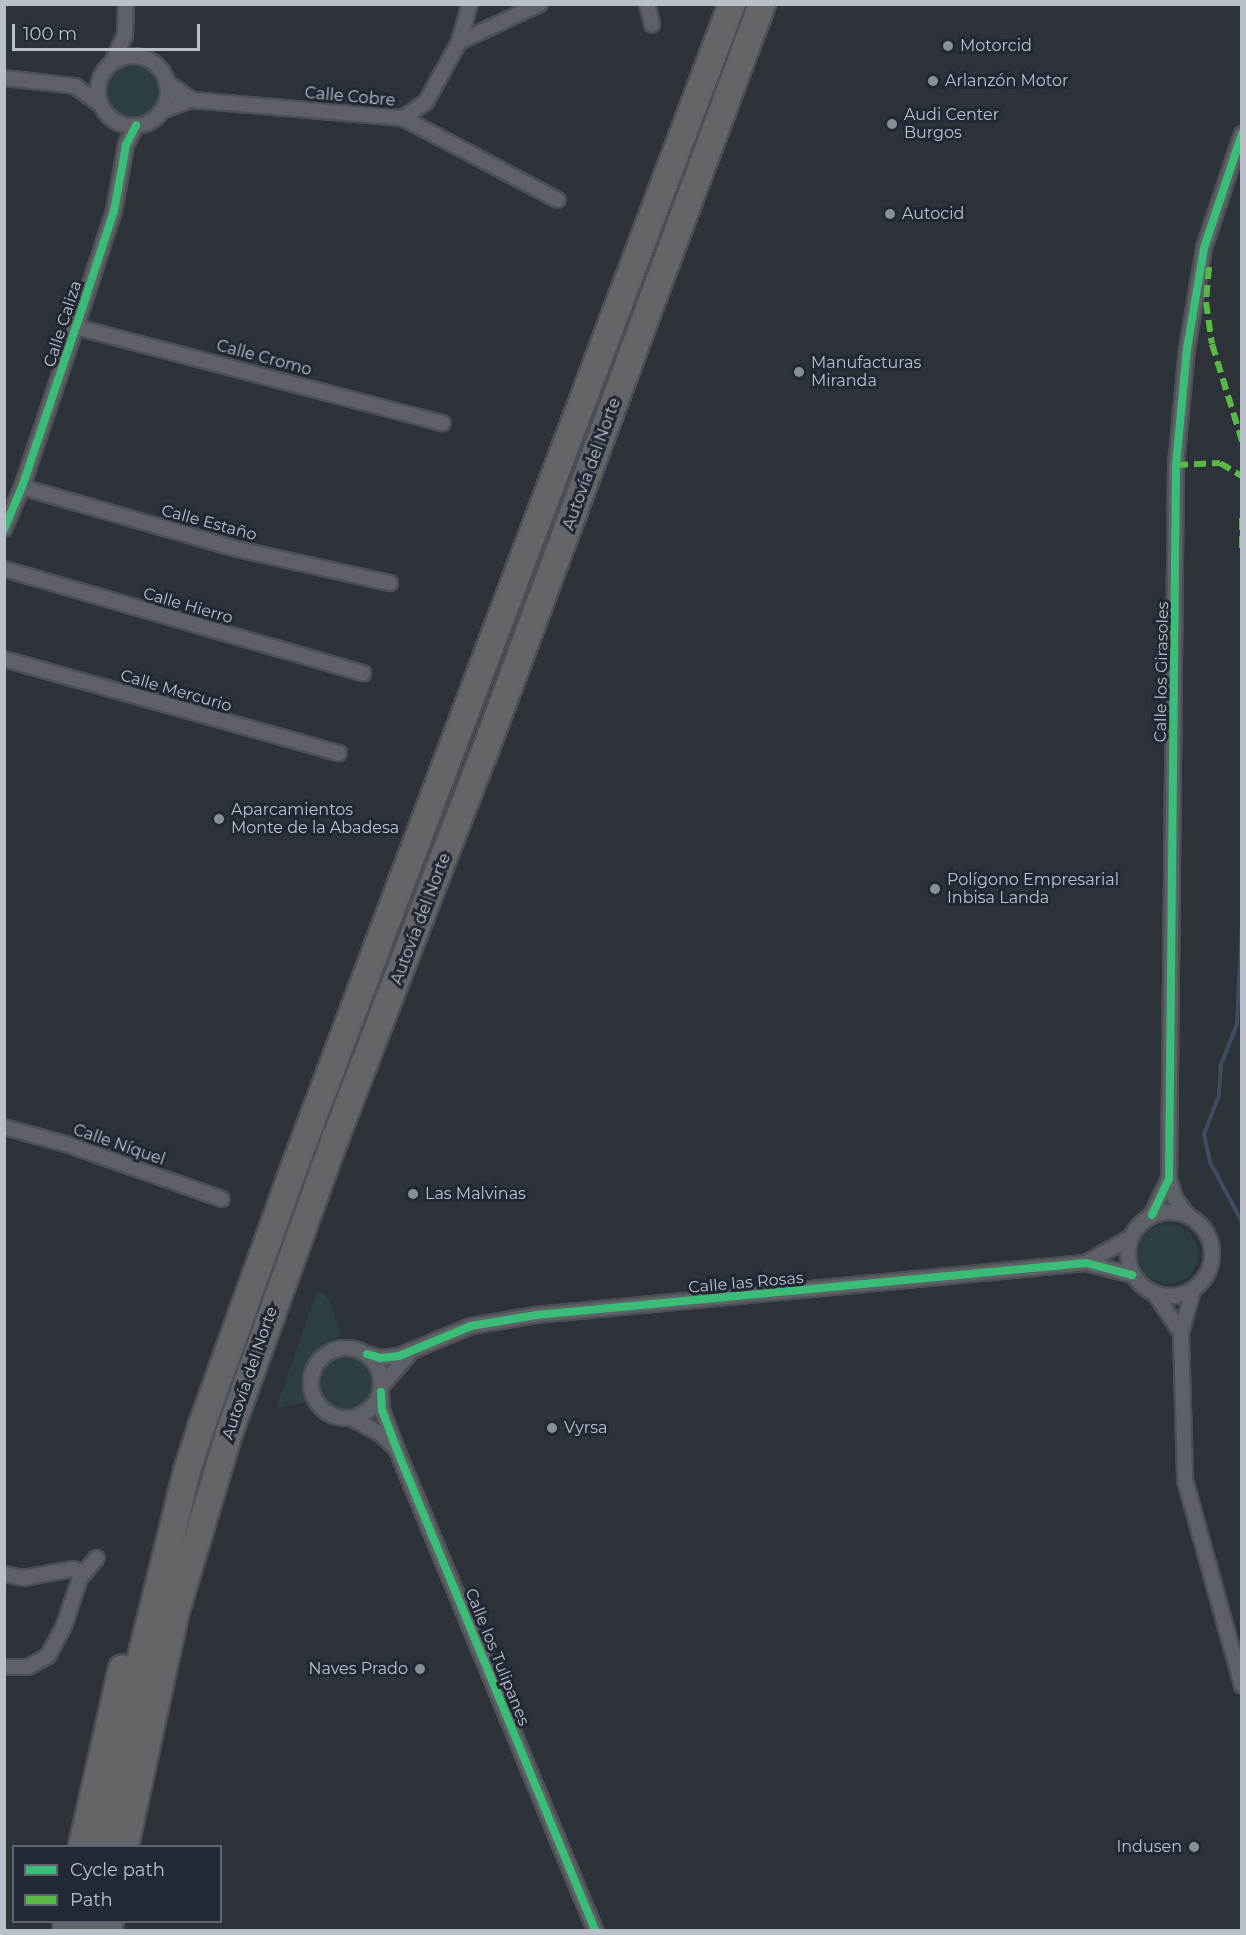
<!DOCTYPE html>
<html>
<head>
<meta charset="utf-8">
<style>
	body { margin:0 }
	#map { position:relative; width:1246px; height:1935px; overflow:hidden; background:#2e3339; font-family:Montserrat,sans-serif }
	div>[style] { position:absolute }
	.green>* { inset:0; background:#2e3f41 }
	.round { border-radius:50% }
	.stream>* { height:4px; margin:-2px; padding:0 2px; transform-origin:2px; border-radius:2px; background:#3f4d61 }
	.roads { filter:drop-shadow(2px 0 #4c4f54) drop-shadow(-2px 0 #4c4f54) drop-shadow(0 2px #4c4f54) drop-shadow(0 -2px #4c4f54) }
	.street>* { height:14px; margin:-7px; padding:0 7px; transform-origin:7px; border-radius:7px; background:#5e6268 }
	.street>.ring { margin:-7px; padding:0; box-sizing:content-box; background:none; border:14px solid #5e6268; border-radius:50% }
	.highway>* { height:26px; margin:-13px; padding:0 13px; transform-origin:13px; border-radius:13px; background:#636568 }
	.quiet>* { height:6px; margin-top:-3px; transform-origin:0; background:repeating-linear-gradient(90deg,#58b947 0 12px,transparent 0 18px) }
	.cycleway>* { height:8px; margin:-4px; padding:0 4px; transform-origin:4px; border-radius:4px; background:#3abd76 }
	.dots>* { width:16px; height:16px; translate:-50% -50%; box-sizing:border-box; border:3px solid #222934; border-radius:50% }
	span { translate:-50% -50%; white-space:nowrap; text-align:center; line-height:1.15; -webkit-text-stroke:6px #222934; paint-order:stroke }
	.poi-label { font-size:16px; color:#bac0c9 }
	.left { translate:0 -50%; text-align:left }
	.right { translate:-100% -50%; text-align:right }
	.street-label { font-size:16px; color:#bac0c9 }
	.frame { position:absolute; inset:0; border:6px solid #bac0c9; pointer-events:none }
	.legend { position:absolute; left:12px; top:1845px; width:210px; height:78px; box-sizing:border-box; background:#222934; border:2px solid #5f6570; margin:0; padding:8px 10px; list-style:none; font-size:18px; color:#bac0c9 }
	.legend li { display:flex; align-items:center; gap:12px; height:30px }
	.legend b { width:30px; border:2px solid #5f6570 }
	.scale { position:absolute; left:12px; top:24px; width:188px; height:27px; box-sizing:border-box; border:3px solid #bac0c9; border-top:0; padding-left:8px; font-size:18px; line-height:21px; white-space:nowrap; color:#bac0c9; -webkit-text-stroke:4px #222934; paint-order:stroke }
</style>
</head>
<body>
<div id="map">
	<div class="green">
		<i class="round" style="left:105px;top:64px;width:54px;height:54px"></i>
		<i class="round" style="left:1138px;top:1224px;width:60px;height:60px"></i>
		<i style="clip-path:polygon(322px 1292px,329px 1300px,341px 1335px,318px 1347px,308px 1360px,302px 1380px,307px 1402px,276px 1408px,316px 1294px)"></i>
		<i class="round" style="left:319px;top:1356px;width:54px;height:54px"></i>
	</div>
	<div class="stream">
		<i style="left:1242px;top:924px;width:100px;rotate:92.9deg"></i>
		<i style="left:1237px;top:1024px;width:44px;rotate:111.3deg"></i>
		<i style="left:1221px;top:1065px;width:30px;rotate:94deg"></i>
		<i style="left:1219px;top:1095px;width:42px;rotate:111deg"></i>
		<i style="left:1204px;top:1134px;width:29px;rotate:78deg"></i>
		<i style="left:1210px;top:1162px;width:68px;rotate:61.9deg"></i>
	</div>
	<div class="roads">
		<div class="street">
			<i style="left:647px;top:4px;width:21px;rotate:76deg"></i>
			<i style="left:459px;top:42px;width:89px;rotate:-25.1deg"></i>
			<i class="ring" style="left:98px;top:56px;width:56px;height:56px"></i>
			<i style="left:112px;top:62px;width:30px;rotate:-64deg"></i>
			<i style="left:125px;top:35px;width:31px;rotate:-88deg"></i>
			<i style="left:4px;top:78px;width:71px;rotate:6.4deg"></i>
			<i style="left:75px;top:86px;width:32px;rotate:36deg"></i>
			<i style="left:166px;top:82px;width:32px;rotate:35deg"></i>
			<i style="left:161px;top:111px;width:33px;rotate:-20deg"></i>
			<i style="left:192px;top:100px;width:212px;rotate:4.9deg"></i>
			<i style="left:403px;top:118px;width:175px;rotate:27.9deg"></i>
			<i style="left:403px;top:118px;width:28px;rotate:-35deg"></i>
			<i style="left:426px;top:102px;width:68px;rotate:-61.2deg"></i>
			<i style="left:459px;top:42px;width:40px;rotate:-74deg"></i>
			<i style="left:76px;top:327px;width:379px;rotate:14.7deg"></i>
			<i style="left:22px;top:487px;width:220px;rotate:16.1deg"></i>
			<i style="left:233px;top:548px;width:161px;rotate:12.6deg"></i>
			<i style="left:4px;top:529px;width:46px;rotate:-66.8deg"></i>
			<i style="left:22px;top:487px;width:169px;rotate:-71.4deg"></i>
			<i style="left:76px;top:327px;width:122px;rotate:-71.9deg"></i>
			<i style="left:114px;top:211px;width:67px;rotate:-79.7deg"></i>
			<i style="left:126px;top:145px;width:22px;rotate:-63deg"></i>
			<i style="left:4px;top:569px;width:374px;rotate:16.2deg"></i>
			<i style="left:4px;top:659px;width:348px;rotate:15.7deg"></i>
			<i style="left:4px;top:1127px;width:64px;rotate:15.3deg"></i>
			<i style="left:66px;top:1144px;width:165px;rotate:19.4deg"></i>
			<i style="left:1169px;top:1179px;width:22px;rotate:72deg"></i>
			<i style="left:1176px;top:1200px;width:20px;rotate:53deg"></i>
			<i class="ring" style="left:1128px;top:1212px;width:70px;height:70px"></i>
			<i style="left:1152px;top:1215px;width:40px;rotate:-65deg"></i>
			<i style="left:1169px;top:1179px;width:714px;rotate:-89.44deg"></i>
			<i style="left:1176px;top:465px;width:117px;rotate:-84.6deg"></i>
			<i style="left:1187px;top:349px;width:102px;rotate:-80.4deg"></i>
			<i style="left:1204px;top:248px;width:120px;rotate:-71.6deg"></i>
			<i style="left:1086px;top:1263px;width:52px;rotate:-30deg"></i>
			<i style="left:1193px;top:1290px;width:45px;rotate:105.6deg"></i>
			<i style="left:1181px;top:1333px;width:147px;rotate:88.4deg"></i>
			<i style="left:1185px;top:1480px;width:213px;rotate:74.5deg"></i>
			<i style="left:1156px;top:1295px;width:45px;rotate:56.7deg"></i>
			<i class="ring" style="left:311px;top:1348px;width:56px;height:56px"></i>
			<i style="left:367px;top:1354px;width:14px;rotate:17deg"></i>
			<i style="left:380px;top:1358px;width:19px;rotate:-6deg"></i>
			<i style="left:399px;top:1356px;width:78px;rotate:-22.6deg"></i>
			<i style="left:471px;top:1326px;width:66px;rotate:-9.6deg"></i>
			<i style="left:536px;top:1315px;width:552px;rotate:-5.4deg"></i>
			<i style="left:1086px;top:1263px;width:48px;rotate:14.6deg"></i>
			<i style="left:381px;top:1387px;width:43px;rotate:-49.7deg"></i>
			<i style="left:381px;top:1392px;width:18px;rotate:87deg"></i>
			<i style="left:382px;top:1410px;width:43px;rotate:69.4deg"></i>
			<i style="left:397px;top:1450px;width:519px;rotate:67.58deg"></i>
			<i style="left:351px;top:1418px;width:34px;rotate:28deg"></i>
			<i style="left:381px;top:1434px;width:20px;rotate:45deg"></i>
			<i style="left:4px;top:1574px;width:19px;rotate:12deg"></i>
			<i style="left:23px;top:1578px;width:51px;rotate:-10.2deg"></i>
			<i style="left:73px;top:1569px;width:12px;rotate:20deg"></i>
			<i style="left:4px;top:1667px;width:24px"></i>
			<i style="left:28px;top:1667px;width:23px;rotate:-29deg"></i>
			<i style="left:48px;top:1656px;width:34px;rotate:-62deg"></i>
			<i style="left:64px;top:1626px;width:51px;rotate:-71.6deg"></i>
			<i style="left:80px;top:1578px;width:26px;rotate:-50deg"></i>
		</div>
		<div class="highway">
			<i style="left:82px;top:1846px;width:182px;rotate:-77.3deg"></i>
			<i style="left:101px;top:1846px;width:201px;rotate:-78deg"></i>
			<i style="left:143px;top:1649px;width:183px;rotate:-76.1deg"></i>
			<i style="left:187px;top:1471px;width:48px;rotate:-71.9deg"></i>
			<i style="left:202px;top:1425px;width:261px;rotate:-70.3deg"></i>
			<i style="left:290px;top:1179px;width:1255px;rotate:-69.39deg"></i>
			<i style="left:125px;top:1846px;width:237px;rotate:-77.8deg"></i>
			<i style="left:175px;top:1614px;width:189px;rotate:-73.4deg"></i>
			<i style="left:229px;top:1433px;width:313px;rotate:-70.2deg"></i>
			<i style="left:335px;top:1139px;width:407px;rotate:-68.9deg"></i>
			<i style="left:482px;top:759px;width:805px;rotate:-69.65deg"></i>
			<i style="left:66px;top:1930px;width:8px;rotate:-83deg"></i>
			<i style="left:84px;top:1930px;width:8px;rotate:-76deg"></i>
			<i style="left:108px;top:1930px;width:8px;rotate:-76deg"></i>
		</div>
	</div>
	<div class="quiet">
		<i style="left:1209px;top:267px;width:35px;rotate:95deg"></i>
		<i style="left:1206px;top:302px;width:42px;rotate:81.9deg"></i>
		<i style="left:1212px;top:344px;width:102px;rotate:72.8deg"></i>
		<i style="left:1176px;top:465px;width:44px;rotate:-2.6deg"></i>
		<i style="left:1220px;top:463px;width:26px;rotate:31deg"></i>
		<i style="left:1242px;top:518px;width:35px;rotate:90deg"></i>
	</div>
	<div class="cycleway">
		<i style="left:4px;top:529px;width:46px;rotate:-66.8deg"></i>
		<i style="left:22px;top:487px;width:169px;rotate:-71.4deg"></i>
		<i style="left:76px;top:327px;width:122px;rotate:-71.9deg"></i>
		<i style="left:114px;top:211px;width:67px;rotate:-79.7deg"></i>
		<i style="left:126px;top:145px;width:22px;rotate:-63deg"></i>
		<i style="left:1152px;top:1215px;width:40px;rotate:-65deg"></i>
		<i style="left:1169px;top:1179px;width:714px;rotate:-89.44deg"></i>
		<i style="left:1176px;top:465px;width:117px;rotate:-84.6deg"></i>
		<i style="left:1187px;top:349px;width:102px;rotate:-80.4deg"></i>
		<i style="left:1204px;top:248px;width:120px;rotate:-71.6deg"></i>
		<i style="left:367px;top:1354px;width:14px;rotate:17deg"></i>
		<i style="left:380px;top:1358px;width:19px;rotate:-6deg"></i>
		<i style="left:399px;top:1356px;width:78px;rotate:-22.6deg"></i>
		<i style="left:471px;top:1326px;width:66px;rotate:-9.6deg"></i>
		<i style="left:536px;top:1315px;width:552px;rotate:-5.4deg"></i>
		<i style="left:1086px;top:1263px;width:48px;rotate:14.6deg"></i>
		<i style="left:381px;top:1392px;width:18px;rotate:87deg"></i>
		<i style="left:382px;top:1410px;width:43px;rotate:69.4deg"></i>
		<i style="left:397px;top:1450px;width:519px;rotate:67.58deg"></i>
	</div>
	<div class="dots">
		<i style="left:948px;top:46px;background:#898f97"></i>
		<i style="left:933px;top:81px;background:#898f97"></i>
		<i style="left:892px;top:124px;background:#898f97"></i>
		<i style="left:890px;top:214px;background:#898f97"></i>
		<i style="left:799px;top:372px;background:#898f97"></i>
		<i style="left:219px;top:819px;background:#898f97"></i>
		<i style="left:935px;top:889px;background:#898f97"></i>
		<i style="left:413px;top:1194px;background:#898f97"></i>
		<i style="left:552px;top:1428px;background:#898f97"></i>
		<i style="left:420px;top:1669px;background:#898f97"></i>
		<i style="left:1194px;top:1847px;background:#898f97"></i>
	</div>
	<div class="poi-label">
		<span class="left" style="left:960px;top:46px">Motorcid</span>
		<span class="left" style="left:945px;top:81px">Arlanzón Motor</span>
		<span class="left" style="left:904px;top:124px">Audi Center<br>Burgos</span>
		<span class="left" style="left:902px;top:214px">Autocid</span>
		<span class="left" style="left:811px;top:372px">Manufacturas<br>Miranda</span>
		<span class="left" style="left:231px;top:819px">Aparcamientos<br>Monte de la Abadesa</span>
		<span class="left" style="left:947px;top:889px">Polígono Empresarial<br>Inbisa Landa</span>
		<span class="left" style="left:425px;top:1194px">Las Malvinas</span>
		<span class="left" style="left:564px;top:1428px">Vyrsa</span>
		<span class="right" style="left:408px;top:1669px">Naves Prado</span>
		<span class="right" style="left:1182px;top:1847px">Indusen</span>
	</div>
	<div class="street-label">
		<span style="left:350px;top:97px;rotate:5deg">Calle Cobre</span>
		<span style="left:63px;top:324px;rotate:-72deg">Calle Caliza</span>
		<span style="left:264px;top:358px;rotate:15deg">Calle Cromo</span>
		<span style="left:592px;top:464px;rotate:-70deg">Autovía del Norte</span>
		<span style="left:209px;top:523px;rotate:15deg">Calle Estaño</span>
		<span style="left:188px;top:606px;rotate:16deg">Calle Hierro</span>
		<span style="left:1162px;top:672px;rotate:-89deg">Calle los Girasoles</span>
		<span style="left:176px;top:691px;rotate:16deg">Calle Mercurio</span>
		<span style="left:421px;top:919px;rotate:-69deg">Autovía del Norte</span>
		<span style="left:119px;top:1145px;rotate:19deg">Calle Níquel</span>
		<span style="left:746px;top:1283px;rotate:-5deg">Calle las Rosas</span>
		<span style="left:250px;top:1373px;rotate:-71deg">Autovía del Norte</span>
		<span style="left:497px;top:1657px;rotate:68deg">Calle los Tulipanes</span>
	</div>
	<div class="frame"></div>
	<ul class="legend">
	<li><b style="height:8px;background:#3abd76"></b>Cycle path</li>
	<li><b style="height:8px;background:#58b947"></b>Path</li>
	</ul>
	<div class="scale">100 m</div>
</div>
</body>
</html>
